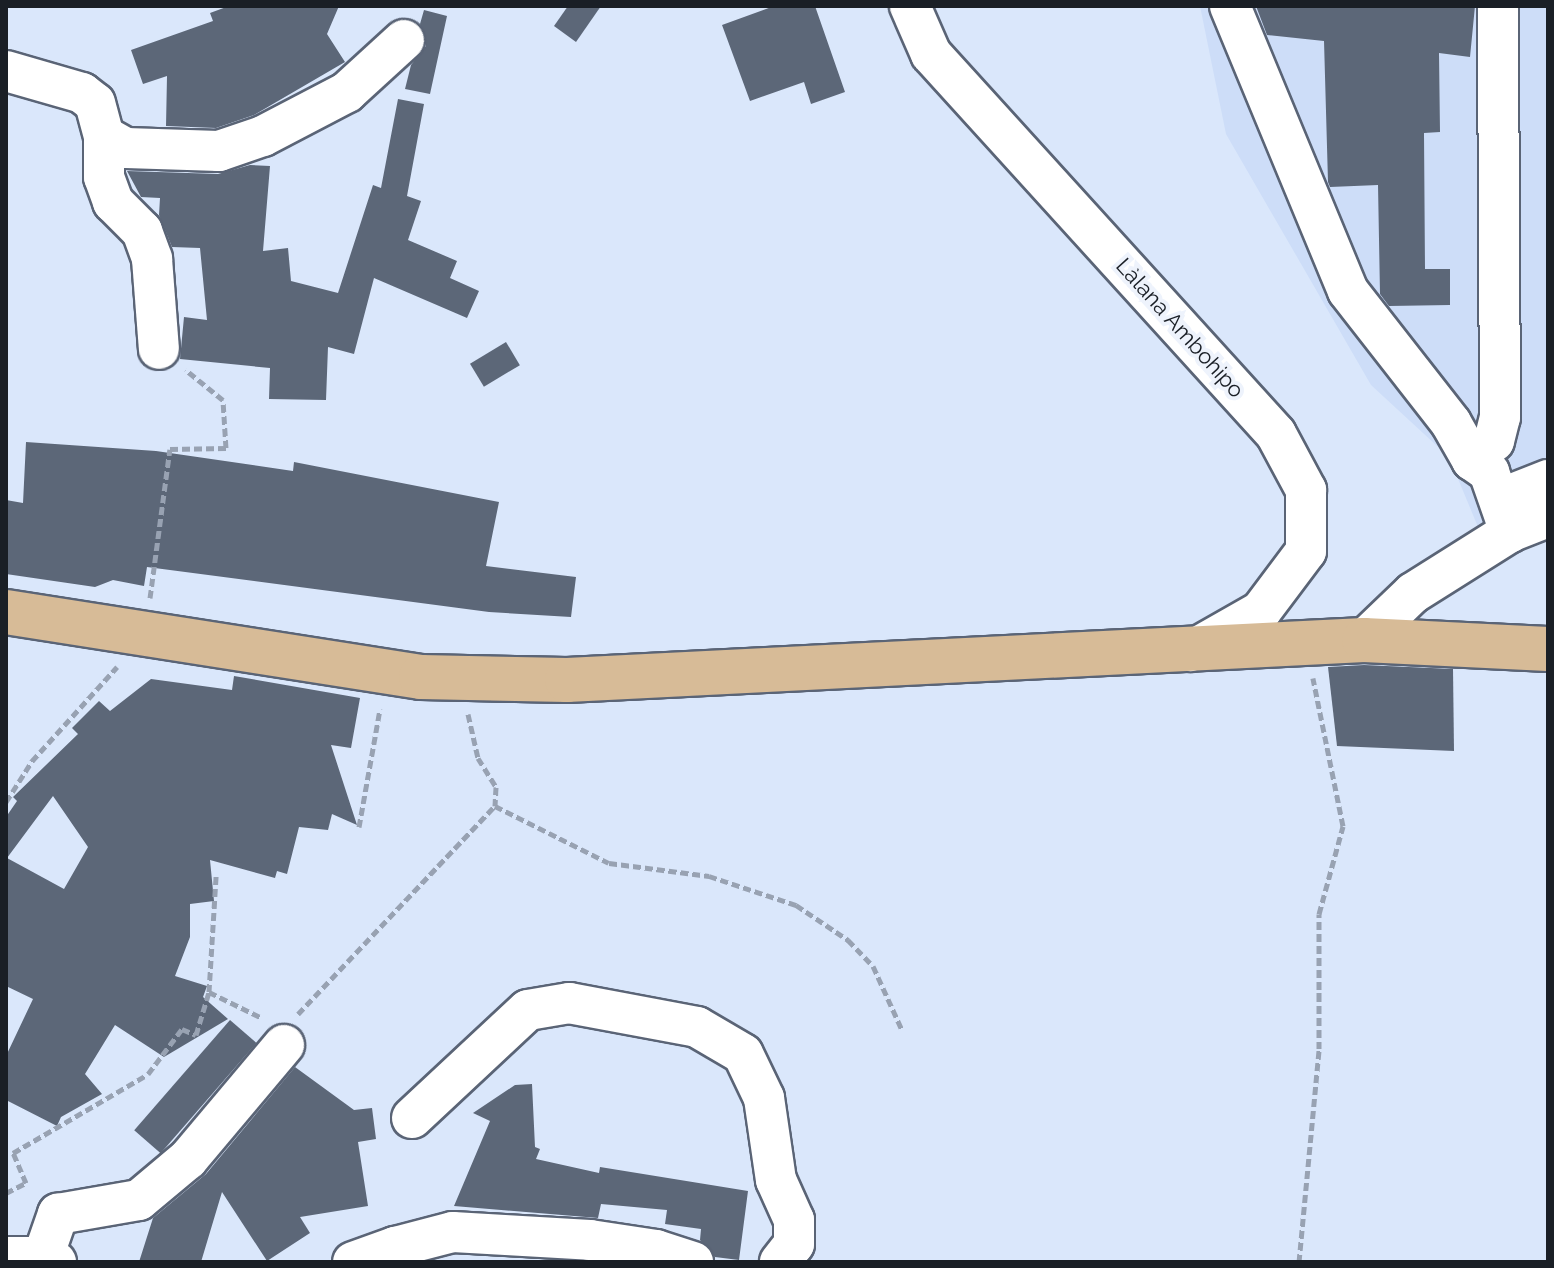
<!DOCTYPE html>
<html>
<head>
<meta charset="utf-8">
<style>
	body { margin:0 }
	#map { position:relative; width:1554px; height:1268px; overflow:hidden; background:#dae7fb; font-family:Raleway,sans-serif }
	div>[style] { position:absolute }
	.built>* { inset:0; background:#cdddf8 }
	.building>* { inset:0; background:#5c6778; transform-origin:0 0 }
	.path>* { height:5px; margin-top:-2.5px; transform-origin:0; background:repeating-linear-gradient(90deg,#98a2b2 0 8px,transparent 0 12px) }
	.roads { filter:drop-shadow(2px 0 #5a6476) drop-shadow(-2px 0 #5a6476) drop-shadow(0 2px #5a6476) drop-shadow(0 -2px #5a6476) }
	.minor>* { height:40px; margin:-20px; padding:0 20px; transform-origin:20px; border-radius:20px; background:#fff }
	.major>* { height:44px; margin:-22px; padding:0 22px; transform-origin:22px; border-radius:22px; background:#d7bb97 }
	span { translate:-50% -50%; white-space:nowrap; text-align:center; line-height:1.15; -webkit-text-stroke:8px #eef3fc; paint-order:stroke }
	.street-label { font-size:22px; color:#1a1f26 }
	.frame { position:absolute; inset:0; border:8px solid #1a1f26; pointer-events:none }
</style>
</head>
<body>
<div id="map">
	<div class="built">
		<i style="clip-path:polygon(1200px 6px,1548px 6px,1548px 496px,1478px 527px,1449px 457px,1371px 385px,1226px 134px)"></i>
	</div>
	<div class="building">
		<i style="clip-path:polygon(229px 6px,339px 6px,327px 34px,345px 62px,254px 115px,216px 128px,166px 126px,167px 76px,143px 84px,131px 50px,213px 21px,210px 13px)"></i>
		<i style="clip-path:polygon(568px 6px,601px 6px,576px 42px,554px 26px)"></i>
		<i style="clip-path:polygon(774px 6px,815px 6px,845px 92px,811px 104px,804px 82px,750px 101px,722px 25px)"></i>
		<i style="clip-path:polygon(1256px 6px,1475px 6px,1470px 57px,1439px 53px,1440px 132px,1424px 133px,1425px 269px,1450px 269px,1450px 305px,1389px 306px,1380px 294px,1378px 185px,1330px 187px,1328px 182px,1324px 41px,1267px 35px)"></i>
		<i style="clip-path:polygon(424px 10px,447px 16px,430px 94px,405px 89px,411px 65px,426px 46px,420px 24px)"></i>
		<i style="clip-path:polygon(398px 99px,424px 104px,407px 196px,421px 201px,408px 240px,457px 261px,450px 278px,479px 291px,467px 318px,374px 278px,354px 354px,328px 347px,326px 400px,269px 399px,270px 368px,180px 359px,184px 317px,207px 320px,200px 248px,172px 247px,159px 215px,160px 198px,141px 197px,127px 171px,218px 174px,250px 165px,270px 166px,263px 251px,288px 248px,291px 281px,338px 293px,373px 185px,381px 188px)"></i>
		<i style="left:506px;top:342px;width:27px;height:42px;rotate:59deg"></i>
		<i style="clip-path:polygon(26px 442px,156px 451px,293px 471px,294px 462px,499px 502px,486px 566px,576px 577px,571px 617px,489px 612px,147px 567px,144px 586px,113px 580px,95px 587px,6px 574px,6px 500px,23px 503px)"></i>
		<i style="clip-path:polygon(1364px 665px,1453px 669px,1454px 751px,1337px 746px,1328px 667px)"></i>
		<i style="clip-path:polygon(evenodd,234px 676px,360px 698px,351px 748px,331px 745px,357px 825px,332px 814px,328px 830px,299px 827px,287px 874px,277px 871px,275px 878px,210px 860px,214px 901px,190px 904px,190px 937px,175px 976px,207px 986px,203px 997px,228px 1019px,164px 1057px,115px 1025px,85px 1074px,102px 1094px,61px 1117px,57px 1126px,6px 1100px,6px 1056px,33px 999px,6px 986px,6px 817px,17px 801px,13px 797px,78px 734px,72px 728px,99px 701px,110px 711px,151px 679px,232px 690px,234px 676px,53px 796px,88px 847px,64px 889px,7px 858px,53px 796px)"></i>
		<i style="left:230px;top:1020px;width:35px;height:146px;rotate:41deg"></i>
		<i style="clip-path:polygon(295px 1067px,354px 1110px,372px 1108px,376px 1139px,358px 1142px,368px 1206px,300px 1217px,310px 1233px,267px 1261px,222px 1192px,201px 1262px,139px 1262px,153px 1218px,206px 1174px)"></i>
		<i style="clip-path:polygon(532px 1084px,535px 1147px,540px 1149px,536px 1159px,599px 1173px,600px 1167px,748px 1191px,739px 1260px,715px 1257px,700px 1240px,701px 1229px,665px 1224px,667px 1210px,601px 1204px,598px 1218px,454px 1206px,490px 1121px,473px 1113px,515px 1085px)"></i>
	</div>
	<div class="path">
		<i style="left:150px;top:598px;width:150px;rotate:-82.4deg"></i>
		<i style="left:170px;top:449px;width:56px;rotate:-1deg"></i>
		<i style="left:226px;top:448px;width:48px;rotate:-93.6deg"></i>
		<i style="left:223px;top:400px;width:48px;rotate:-141deg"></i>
		<i style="left:468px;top:714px;width:45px;rotate:77.2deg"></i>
		<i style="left:478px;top:758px;width:34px;rotate:58deg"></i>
		<i style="left:496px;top:787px;width:19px;rotate:93deg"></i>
		<i style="left:6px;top:802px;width:49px;rotate:-57.6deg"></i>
		<i style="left:32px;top:761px;width:127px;rotate:-47.9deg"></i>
		<i style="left:359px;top:827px;width:120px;rotate:-79.9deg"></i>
		<i style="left:209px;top:992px;width:116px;rotate:-86.5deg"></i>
		<i style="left:298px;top:1014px;width:286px;rotate:-46.6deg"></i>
		<i style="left:495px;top:806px;width:127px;rotate:26.6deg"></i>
		<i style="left:609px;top:863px;width:101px;rotate:7.4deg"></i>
		<i style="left:709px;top:876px;width:92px;rotate:18.4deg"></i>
		<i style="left:796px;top:905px;width:63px;rotate:33.9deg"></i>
		<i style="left:848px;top:940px;width:36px;rotate:46deg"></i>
		<i style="left:873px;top:966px;width:70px;rotate:65.6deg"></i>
		<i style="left:6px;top:1193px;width:22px;rotate:-27deg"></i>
		<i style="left:26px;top:1183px;width:33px;rotate:-113deg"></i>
		<i style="left:13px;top:1153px;width:156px;rotate:-30.3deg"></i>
		<i style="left:148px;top:1074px;width:56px;rotate:-52.9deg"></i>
		<i style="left:182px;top:1029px;width:15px;rotate:23deg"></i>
		<i style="left:196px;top:1035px;width:45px;rotate:-73.2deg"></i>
		<i style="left:209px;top:992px;width:59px;rotate:26.1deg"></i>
		<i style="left:1299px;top:1262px;width:214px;rotate:-84.6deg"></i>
		<i style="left:1319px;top:1049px;width:135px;rotate:-90deg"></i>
		<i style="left:1319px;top:914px;width:91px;rotate:-74.7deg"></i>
		<i style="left:1343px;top:826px;width:151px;rotate:-101.5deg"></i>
	</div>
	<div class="roads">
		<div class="minor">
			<i style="left:910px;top:6px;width:52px;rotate:66.4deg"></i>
			<i style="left:931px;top:54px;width:513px;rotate:47.76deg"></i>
			<i style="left:1276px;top:434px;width:64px;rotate:61.8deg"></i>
			<i style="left:1306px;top:490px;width:61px;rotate:90deg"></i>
			<i style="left:1306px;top:551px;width:75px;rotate:126.9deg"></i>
			<i style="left:1261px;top:611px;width:81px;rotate:150.3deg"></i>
			<i style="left:1230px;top:6px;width:308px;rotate:67.5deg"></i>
			<i style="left:1348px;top:291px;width:167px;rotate:52deg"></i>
			<i style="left:1451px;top:423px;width:43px;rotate:60.4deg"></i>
			<i style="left:1472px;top:460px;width:21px;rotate:35deg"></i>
			<i style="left:1489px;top:472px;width:64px;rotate:70.7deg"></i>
			<i style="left:6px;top:71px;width:79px;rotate:16.1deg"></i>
			<i style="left:82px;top:93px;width:16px;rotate:38deg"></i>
			<i style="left:95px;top:103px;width:34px;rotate:75deg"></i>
			<i style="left:104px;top:136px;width:25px;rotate:29deg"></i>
			<i style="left:126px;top:148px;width:93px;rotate:1.8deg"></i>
			<i style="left:219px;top:151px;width:46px;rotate:-18.8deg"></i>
			<i style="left:263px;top:136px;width:95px;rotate:-27.6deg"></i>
			<i style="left:347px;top:92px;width:77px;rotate:-42.4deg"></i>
			<i style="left:104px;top:136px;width:41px;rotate:90deg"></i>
			<i style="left:104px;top:177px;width:27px;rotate:70deg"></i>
			<i style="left:113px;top:202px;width:41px;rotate:45deg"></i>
			<i style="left:142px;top:231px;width:30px;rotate:70deg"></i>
			<i style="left:152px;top:259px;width:90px;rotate:85.6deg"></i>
			<i style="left:1472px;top:460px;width:29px;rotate:-41deg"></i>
			<i style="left:1494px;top:441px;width:25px;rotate:-76deg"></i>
			<i style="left:1500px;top:417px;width:411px;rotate:-90.3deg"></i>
			<i style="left:1502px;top:498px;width:49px;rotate:-21.4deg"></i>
			<i style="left:1364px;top:640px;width:68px;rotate:-43.8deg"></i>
			<i style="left:1413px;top:593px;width:115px;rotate:-32.2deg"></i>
			<i style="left:1510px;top:532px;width:41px;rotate:-21.5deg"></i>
			<i style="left:412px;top:1118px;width:158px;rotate:-43deg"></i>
			<i style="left:528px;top:1010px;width:42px;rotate:-9.7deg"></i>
			<i style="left:569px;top:1003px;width:130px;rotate:10.6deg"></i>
			<i style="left:697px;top:1027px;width:53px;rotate:30.4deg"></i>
			<i style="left:743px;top:1054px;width:49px;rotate:64.5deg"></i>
			<i style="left:764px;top:1098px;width:83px;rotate:81.7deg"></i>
			<i style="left:776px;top:1180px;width:44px;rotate:65.8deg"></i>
			<i style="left:794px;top:1220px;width:24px;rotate:90deg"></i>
			<i style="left:794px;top:1244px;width:23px;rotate:128deg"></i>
			<i style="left:6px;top:1257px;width:37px"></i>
			<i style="left:43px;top:1257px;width:14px;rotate:21deg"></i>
			<i style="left:43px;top:1257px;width:46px;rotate:-70.8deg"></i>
			<i style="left:58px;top:1214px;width:82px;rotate:-9.8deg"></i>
			<i style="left:139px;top:1200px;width:64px;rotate:-39.9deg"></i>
			<i style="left:188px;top:1159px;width:149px;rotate:-49.9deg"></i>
			<i style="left:353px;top:1262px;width:45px;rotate:-19.7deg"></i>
			<i style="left:397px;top:1262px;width:15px;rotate:-98deg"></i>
			<i style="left:395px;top:1247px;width:60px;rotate:-14.5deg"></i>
			<i style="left:453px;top:1232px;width:137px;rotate:3.3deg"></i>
			<i style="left:590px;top:1240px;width:67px;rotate:8.6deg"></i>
			<i style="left:656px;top:1250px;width:39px;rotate:18deg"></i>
		</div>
		<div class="major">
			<i style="left:6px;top:612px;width:420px;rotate:8.9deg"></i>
			<i style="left:421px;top:677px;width:146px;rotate:1.2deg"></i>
			<i style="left:567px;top:680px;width:798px;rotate:-2.87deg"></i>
			<i style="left:1364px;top:640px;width:184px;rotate:2.8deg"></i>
		</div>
	</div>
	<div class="street-label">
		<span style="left:1180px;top:328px;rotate:48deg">Làlana Ambohipo</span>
	</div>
	<div class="frame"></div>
</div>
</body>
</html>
